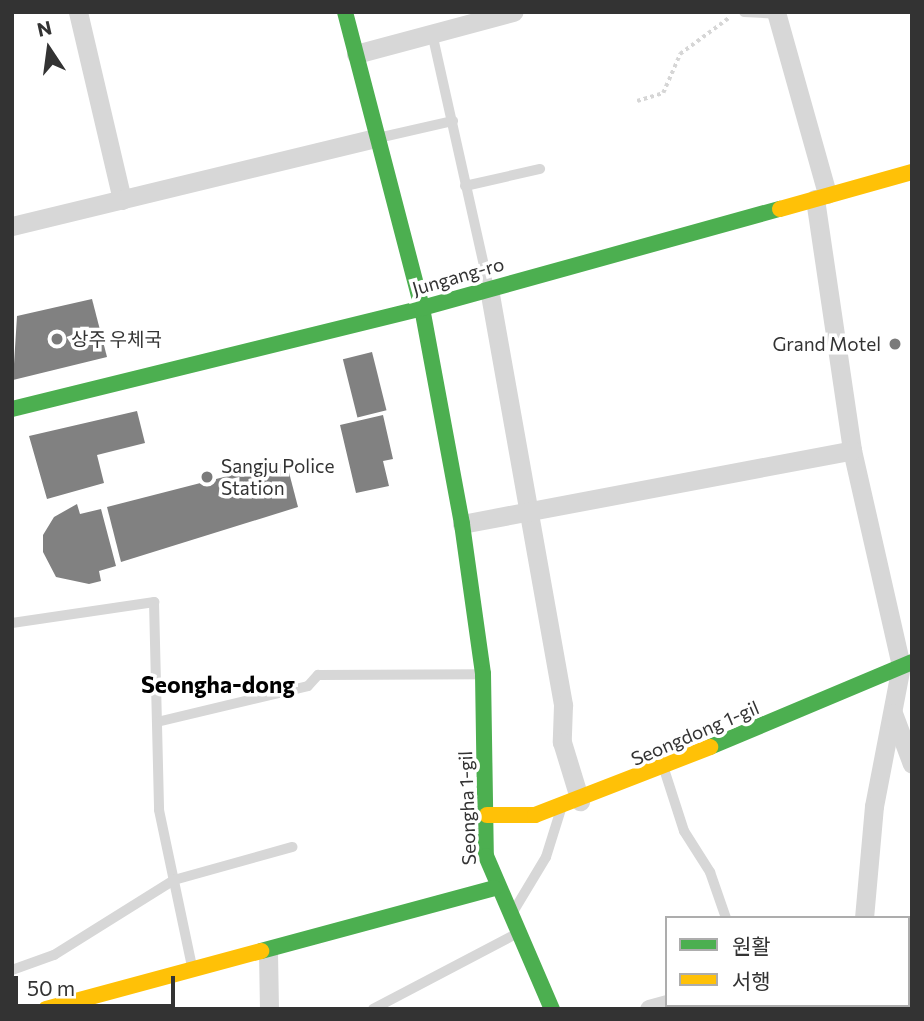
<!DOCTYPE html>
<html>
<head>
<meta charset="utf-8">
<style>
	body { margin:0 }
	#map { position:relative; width:924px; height:1021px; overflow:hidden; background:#fff; font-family:Commissioner,"Noto Sans KR",sans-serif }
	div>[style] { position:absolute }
	.building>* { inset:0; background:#818181; transform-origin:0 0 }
	.path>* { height:3.5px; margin-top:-1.75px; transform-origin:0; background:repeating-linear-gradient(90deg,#d6d6d6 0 3.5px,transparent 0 7px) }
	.lane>* { height:10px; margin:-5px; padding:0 5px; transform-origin:5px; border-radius:5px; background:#d7d7d7 }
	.street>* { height:19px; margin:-9.5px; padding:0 9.5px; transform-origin:9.5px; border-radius:9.5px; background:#d7d7d7 }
	.fast>* { height:16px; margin:-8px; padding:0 8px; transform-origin:8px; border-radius:8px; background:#4caf50 }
	.slow>* { height:16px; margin:-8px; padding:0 8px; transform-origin:8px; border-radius:8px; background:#ffc107 }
	.dots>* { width:19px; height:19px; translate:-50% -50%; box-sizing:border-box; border:4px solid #fff; border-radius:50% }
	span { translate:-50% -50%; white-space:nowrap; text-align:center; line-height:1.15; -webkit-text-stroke:7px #fff; paint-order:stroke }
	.street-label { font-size:19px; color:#333 }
	.poi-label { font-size:19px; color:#333 }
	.left { translate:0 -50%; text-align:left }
	.right { translate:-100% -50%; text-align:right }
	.quarter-label { font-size:23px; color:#000; font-weight:700 }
	.frame { position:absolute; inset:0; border:14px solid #333; pointer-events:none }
	.legend { position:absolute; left:665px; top:916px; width:245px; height:91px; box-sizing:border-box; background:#fff; border:2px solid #adadad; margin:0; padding:9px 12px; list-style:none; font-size:21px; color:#333 }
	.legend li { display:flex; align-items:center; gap:14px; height:35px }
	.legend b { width:35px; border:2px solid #adadad }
	.north { position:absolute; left:14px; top:14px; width:70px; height:70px; -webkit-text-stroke:5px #fff; paint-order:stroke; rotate:347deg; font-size:19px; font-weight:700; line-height:28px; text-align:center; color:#333 }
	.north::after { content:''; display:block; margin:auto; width:24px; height:32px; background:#333; clip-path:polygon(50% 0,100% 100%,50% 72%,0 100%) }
	.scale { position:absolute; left:14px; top:976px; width:161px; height:32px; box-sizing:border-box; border:4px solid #333; border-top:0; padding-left:9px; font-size:21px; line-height:24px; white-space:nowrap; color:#333; -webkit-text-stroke:5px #fff; paint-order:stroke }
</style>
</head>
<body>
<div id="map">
	<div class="building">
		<i style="clip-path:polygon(92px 299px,107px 357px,13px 380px,17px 316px)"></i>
		<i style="left:372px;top:352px;width:60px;height:30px;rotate:76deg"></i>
		<i style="clip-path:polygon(137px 411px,145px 443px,97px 455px,104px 483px,47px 499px,29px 436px)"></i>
		<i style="clip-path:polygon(383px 415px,393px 459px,383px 461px,389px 486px,356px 493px,340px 425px)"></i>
		<i style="clip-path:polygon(286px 461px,298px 507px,121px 562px,107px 507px)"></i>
		<i style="clip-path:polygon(77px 504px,80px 514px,101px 509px,116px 566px,99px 571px,101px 581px,89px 584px,56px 577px,43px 552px,43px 535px,54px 517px)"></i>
	</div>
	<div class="path">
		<i style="left:637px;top:101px;width:27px;rotate:-17deg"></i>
		<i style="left:663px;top:93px;width:43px;rotate:-66.4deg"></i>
		<i style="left:680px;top:54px;width:62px;rotate:-36.5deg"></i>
	</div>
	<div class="lane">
		<i style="left:744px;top:12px;width:33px;rotate:3deg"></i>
		<i style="left:432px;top:33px;width:262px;rotate:77.4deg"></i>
		<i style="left:378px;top:138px;width:77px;rotate:-12.8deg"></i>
		<i style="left:465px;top:186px;width:77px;rotate:-12.8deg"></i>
		<i style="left:12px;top:623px;width:144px;rotate:-8.4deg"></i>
		<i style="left:154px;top:602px;width:208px;rotate:88.6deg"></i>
		<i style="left:159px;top:810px;width:159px;rotate:78.1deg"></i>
		<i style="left:157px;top:722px;width:155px;rotate:-13.4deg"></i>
		<i style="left:308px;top:686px;width:15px;rotate:-48deg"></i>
		<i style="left:318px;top:675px;width:165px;rotate:-0.3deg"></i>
		<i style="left:664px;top:769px;width:65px;rotate:72.1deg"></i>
		<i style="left:684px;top:831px;width:49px;rotate:57.6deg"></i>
		<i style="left:710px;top:872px;width:49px;rotate:70.8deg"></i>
		<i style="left:513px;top:912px;width:64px;rotate:-59deg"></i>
		<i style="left:546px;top:857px;width:50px;rotate:-72.6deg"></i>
		<i style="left:12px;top:970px;width:45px;rotate:-19.7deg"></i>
		<i style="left:54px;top:955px;width:142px;rotate:-32deg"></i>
		<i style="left:174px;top:880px;width:123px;rotate:-15.6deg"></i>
		<i style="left:752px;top:1005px;width:4px;rotate:76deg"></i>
		<i style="left:373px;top:1009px;width:161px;rotate:-27.7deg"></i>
	</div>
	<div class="street">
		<i style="left:78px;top:12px;width:193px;rotate:76.8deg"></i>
		<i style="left:776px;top:12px;width:189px;rotate:74.3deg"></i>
		<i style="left:356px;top:54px;width:163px;rotate:-15deg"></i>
		<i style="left:815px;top:199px;width:254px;rotate:81.6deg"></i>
		<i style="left:852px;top:450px;width:221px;rotate:77.2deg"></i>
		<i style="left:901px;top:666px;width:143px;rotate:100.9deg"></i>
		<i style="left:874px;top:806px;width:112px;rotate:95.1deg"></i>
		<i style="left:12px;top:226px;width:375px;rotate:-13.6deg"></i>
		<i style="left:489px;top:289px;width:423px;rotate:79.9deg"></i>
		<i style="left:563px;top:705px;width:37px;rotate:92deg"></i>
		<i style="left:562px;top:742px;width:62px;rotate:73deg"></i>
		<i style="left:462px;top:524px;width:397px;rotate:-10.7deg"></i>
		<i style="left:893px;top:713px;width:54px;rotate:69.6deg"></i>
		<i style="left:268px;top:952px;width:57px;rotate:89deg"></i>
		<i style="left:649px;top:1009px;width:19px;rotate:-16deg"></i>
		<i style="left:853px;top:1009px;width:4px;rotate:-76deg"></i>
	</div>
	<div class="fast">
		<i style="left:345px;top:12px;width:306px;rotate:75.4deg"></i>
		<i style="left:422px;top:308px;width:220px;rotate:79.5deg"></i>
		<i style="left:462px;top:524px;width:151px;rotate:82deg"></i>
		<i style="left:483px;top:674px;width:182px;rotate:89.1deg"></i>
		<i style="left:486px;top:856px;width:167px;rotate:66.7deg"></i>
		<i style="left:12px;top:409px;width:422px;rotate:-13.8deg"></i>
		<i style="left:422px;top:308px;width:371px;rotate:-15.5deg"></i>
		<i style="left:710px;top:747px;width:219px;rotate:-22.8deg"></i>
		<i style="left:261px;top:951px;width:242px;rotate:-15.1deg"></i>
	</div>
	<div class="slow">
		<i style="left:780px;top:209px;width:137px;rotate:-15.7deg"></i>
		<i style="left:487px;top:815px;width:48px"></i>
		<i style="left:535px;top:815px;width:188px;rotate:-21.2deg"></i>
		<i style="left:46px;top:1009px;width:223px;rotate:-15.1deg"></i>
	</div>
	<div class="dots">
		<i style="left:57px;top:339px;background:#7a7a7a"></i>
		<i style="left:895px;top:344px;background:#7a7a7a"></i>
		<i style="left:207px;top:477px;background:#7a7a7a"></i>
	</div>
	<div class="street-label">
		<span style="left:458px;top:276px;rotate:-16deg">Jungang-ro</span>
		<span style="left:695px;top:733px;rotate:-23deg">Seongdong 1-gil</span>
		<span style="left:467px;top:808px;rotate:-92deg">Seongha 1-gil</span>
	</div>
	<div class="poi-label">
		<span class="left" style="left:71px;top:339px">상주 우체국</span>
		<span class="right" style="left:881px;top:344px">Grand Motel</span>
		<span class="left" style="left:221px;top:477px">Sangju Police<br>Station</span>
	</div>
	<div class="quarter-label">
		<span style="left:218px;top:684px">Seongha-dong</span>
	</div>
	<div class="frame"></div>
	<ul class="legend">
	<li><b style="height:9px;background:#4caf50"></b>원활</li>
	<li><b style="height:9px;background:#ffc107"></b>서행</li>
	</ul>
	<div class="north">N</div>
	<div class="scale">50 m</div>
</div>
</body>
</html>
